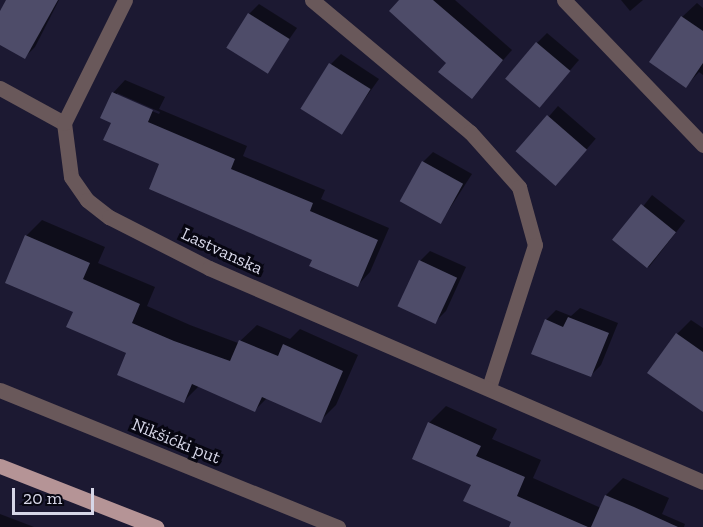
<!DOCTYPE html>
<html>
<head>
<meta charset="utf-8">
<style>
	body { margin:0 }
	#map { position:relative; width:703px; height:527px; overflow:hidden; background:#1c1932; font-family:"Zilla Slab",serif }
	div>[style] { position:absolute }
	.shadow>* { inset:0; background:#0007; transform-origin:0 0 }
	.building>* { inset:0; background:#4e4c69; transform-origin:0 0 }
	.minor>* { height:15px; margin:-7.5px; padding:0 7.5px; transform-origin:7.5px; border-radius:7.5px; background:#69585a }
	.major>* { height:15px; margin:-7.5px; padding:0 7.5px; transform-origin:7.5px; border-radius:7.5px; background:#b59496 }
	span { translate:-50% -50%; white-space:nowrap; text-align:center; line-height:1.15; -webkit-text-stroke:6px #070611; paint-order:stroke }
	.street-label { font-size:18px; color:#d6d6e7 }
	.scale { position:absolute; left:12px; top:488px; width:82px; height:27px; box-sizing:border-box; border:3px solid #d6d6e7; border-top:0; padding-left:8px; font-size:18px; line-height:21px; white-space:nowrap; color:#d6d6e7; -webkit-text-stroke:4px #070611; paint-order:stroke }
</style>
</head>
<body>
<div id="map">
	<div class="shadow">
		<i style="clip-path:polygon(8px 0,59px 0,35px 47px,25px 57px,0 43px,0 14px)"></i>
		<i style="clip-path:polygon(401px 0,455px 0,512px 50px,471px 97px)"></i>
		<i style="clip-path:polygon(621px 0,643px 0,630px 11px)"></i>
		<i style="clip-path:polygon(697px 3px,703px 8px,703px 75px,699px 72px,686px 86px,682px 17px)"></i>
		<i style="clip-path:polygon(259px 4px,297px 28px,267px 71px,249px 14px)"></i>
		<i style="clip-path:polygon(547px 33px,579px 60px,539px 106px,537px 43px)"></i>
		<i style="clip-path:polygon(341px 54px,379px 79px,341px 132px,331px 64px)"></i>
		<i style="clip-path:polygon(evenodd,125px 80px,165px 97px,159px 109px,247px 146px,243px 156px,325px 190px,321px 199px,389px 228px,370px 272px,358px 285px,161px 163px,113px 122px,113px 93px,125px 80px,117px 93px,160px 112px,159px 114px,117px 96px,117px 93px)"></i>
		<i style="left:558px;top:106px;width:50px;height:59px;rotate:41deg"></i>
		<i style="clip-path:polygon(433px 152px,472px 174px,441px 222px,423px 162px)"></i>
		<i style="left:652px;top:195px;width:42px;height:59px;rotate:38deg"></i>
		<i style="clip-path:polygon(42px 220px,105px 247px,98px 263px,155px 287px,147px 306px,190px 325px,238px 343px,257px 325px,290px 339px,300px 329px,358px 355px,336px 405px,320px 421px,267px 398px,255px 410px,199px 386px,184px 401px,75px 311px,26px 236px)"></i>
		<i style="clip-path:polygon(430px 251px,466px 267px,446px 311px,436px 321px,420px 261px)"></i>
		<i style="clip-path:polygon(580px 308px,618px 323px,601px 365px,591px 375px,546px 320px,556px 310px,571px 316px)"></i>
		<i style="clip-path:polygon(691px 320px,703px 328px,703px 411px,677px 334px)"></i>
		<i style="clip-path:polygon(446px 406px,497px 429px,492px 439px,541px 460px,533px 478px,601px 508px,606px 495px,623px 478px,669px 498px,662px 514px,685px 524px,684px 527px,511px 527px,513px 521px,472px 484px,429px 423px)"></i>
		<i style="clip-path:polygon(0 514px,34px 527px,0 527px)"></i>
	</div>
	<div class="building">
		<i style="clip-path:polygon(6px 0,58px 0,25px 59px,0 45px,0 11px)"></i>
		<i style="clip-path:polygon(399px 0,433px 0,503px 60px,472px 99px,438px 72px,446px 63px,389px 11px)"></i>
		<i style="left:248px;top:13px;width:49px;height:41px;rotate:32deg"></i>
		<i style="clip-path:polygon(681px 16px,703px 31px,703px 63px,686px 88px,649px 62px)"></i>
		<i style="left:536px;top:42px;width:45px;height:48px;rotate:40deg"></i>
		<i style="left:329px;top:63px;width:49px;height:54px;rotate:32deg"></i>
		<i style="clip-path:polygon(112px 92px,153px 110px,148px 122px,235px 159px,231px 169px,313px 203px,310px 211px,378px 240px,358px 287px,309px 266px,312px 260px,149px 189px,159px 164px,103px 140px,111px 123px,100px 118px)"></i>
		<i style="left:547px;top:115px;width:53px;height:48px;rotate:41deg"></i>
		<i style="left:422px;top:161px;width:47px;height:46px;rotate:29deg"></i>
		<i style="left:641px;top:204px;width:45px;height:46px;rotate:39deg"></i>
		<i style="clip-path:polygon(25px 235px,90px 263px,83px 279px,140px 304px,132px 323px,174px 341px,230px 361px,239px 340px,278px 356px,283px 344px,343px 371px,321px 423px,262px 397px,255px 412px,192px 384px,184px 403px,117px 375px,126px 353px,66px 327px,73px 312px,5px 283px)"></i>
		<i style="left:419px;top:260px;width:42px;height:51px;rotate:25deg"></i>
		<i style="clip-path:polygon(568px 317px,609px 333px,591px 377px,531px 354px,545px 319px,563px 327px)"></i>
		<i style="clip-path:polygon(676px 333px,703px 352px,703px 412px,647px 373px)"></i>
		<i style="clip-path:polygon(428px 422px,481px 446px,476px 456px,525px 477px,517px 496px,588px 527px,509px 527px,511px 522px,463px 501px,471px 485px,412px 459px)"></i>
		<i style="clip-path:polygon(605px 495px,634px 507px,678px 527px,591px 527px)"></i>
	</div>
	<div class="minor">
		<i style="left:312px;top:0;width:206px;rotate:39.9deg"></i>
		<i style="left:470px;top:132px;width:74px;rotate:48.3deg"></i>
		<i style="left:519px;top:187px;width:60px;rotate:74.6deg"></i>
		<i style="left:535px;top:245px;width:149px;rotate:107.9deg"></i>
		<i style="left:564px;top:0;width:201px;rotate:46.2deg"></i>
		<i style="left:0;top:88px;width:73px;rotate:28.7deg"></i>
		<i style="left:64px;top:123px;width:54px;rotate:82.6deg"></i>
		<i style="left:71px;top:177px;width:28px;rotate:55deg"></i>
		<i style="left:87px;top:200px;width:28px;rotate:38deg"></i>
		<i style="left:109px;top:217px;width:112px;rotate:27deg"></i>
		<i style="left:209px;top:268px;width:538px;rotate:23.42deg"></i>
		<i style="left:64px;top:123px;width:137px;rotate:-63.6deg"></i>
		<i style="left:0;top:390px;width:365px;rotate:22.1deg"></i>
	</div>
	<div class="major">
		<i style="left:0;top:466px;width:168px;rotate:21.4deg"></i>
	</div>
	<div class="street-label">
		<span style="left:222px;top:251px;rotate:25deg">Lastvanska</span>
		<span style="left:176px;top:441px;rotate:22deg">Nikšićki put</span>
	</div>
	<div class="scale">20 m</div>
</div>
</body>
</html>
